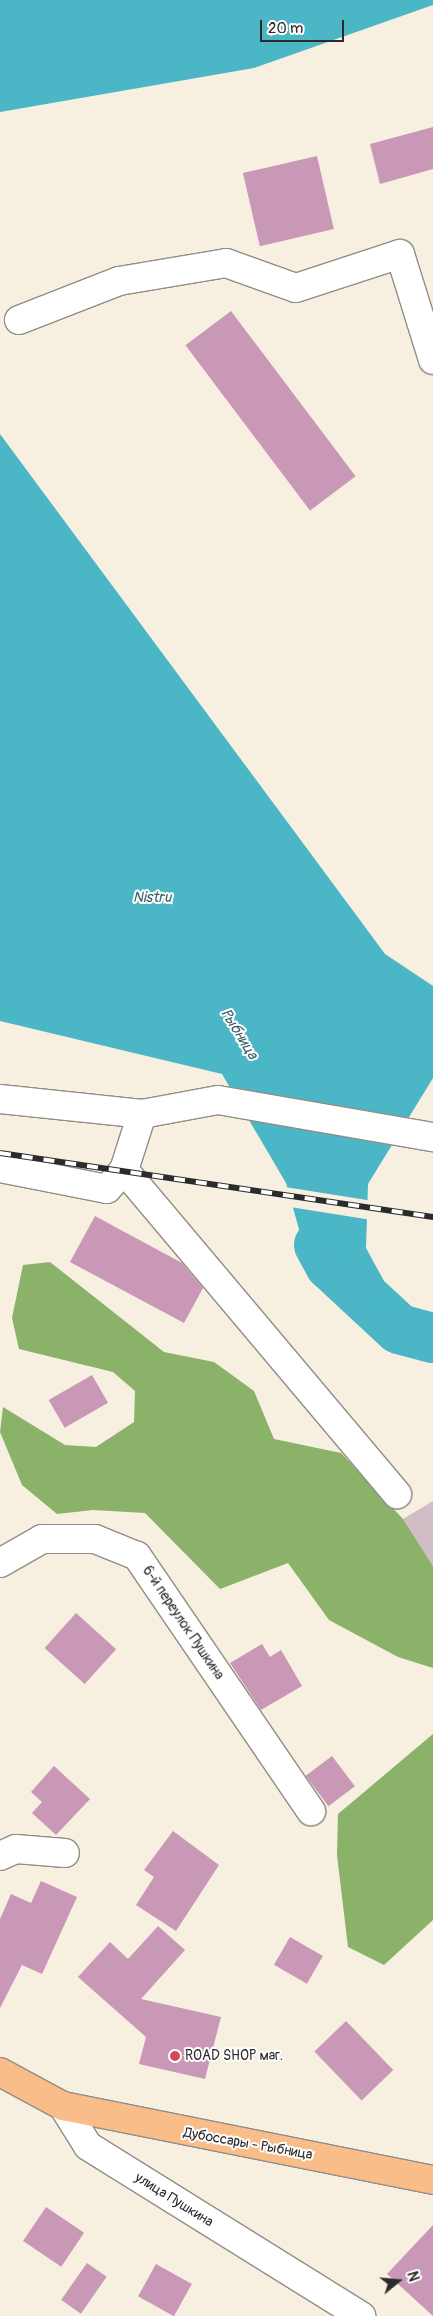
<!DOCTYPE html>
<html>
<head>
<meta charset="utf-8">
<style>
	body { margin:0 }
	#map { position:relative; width:433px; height:2316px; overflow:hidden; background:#f7efe0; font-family:Pangolin,sans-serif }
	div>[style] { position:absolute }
	.industrial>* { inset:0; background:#d2bdc6 }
	.forest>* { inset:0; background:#8ab268 }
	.water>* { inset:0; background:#4ab6c6 }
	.pier>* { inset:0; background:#f7efe0; transform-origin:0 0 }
	.river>* { height:50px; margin:-25px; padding:0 25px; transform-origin:25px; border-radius:25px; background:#4ab6c6 }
	.building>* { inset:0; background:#c998b6; transform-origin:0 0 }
	.roads { filter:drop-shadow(1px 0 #918d86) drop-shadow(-1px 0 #918d86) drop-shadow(0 1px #918d86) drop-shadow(0 -1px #918d86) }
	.minor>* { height:28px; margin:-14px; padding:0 14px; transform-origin:14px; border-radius:14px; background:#fff }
	.highway>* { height:28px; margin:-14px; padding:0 14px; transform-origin:14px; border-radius:14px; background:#f8bd89 }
	.rail>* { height:5.5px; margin-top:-2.75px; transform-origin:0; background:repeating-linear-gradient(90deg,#fff 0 11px,#2b2b2b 0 22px); box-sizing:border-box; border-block:1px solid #2b2b2b }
	.dots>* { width:14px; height:14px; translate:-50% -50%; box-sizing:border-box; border:2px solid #fff; border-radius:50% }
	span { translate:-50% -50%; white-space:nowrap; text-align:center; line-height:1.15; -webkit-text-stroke:4px #fff; paint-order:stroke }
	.street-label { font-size:14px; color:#2b2b2b }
	.poi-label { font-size:14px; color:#2b2b2b }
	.left { translate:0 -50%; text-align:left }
	.water-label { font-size:15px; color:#376369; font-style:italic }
	.north { position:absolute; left:373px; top:2256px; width:50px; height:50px; -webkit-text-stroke:4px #fff; paint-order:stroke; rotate:73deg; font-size:14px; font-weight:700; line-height:20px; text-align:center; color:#2b2b2b }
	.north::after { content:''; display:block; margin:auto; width:18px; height:22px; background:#2b2b2b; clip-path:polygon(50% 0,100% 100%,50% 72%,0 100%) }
	.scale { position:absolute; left:260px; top:20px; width:84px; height:22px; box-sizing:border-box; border:2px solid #2b2b2b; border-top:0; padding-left:6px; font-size:15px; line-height:18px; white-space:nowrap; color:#2b2b2b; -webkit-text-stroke:4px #fff; paint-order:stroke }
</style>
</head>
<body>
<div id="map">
	<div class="industrial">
		<i style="clip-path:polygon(433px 1501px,433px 1566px,403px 1519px)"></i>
	</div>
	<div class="forest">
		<i style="clip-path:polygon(50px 1262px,164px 1352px,214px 1362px,254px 1391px,274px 1439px,341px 1453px,403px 1519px,433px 1566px,433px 1668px,398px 1657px,329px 1620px,288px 1563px,220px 1589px,145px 1513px,93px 1510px,57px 1514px,22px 1485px,0 1432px,3px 1407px,65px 1445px,96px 1447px,134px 1422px,135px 1391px,113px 1372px,19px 1349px,12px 1318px,23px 1265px)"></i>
		<i style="clip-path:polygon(433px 1734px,433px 1920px,384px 1965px,348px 1947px,337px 1855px,338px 1814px)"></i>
	</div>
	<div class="water">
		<i style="clip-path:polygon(0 0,433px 0,433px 5px,254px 68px,0 112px)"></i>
		<i style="clip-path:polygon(0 434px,385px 954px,433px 986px,433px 1078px,368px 1184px,366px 1248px,384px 1281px,345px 1310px,306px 1254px,286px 1183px,222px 1074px,0 1021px)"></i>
	</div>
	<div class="pier">
		<i style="left:285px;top:1187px;width:86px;height:19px;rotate:9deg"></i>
	</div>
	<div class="river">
		<i style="left:319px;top:1245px;width:23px;rotate:61deg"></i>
		<i style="left:330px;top:1265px;width:94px;rotate:42.8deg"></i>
		<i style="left:399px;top:1329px;width:35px;rotate:15deg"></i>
	</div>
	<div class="building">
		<i style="clip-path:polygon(433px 127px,433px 169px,380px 184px,370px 144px)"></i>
		<i style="left:317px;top:156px;width:75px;height:76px;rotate:77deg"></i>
		<i style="left:231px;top:311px;width:207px;height:57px;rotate:53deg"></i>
		<i style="clip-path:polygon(95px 1216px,182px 1263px,203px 1288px,184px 1323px,70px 1262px)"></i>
		<i style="left:92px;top:1375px;width:32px;height:50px;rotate:60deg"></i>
		<i style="left:76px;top:1613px;width:54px;height:47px;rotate:42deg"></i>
		<i style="clip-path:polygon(262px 1644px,270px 1657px,281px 1650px,302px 1686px,261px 1710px,230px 1663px)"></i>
		<i style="left:332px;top:1756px;width:38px;height:33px;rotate:53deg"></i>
		<i style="clip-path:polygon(54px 1766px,90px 1799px,56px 1835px,32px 1813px,42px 1802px,31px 1792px)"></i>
		<i style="clip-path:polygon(173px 1831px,219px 1865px,176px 1931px,136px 1905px,154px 1877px,144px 1870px)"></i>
		<i style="clip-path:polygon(41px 1881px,77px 1897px,42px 1974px,22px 1965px,0 2008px,0 1919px,11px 1894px,31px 1903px)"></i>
		<i style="clip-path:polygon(158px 1926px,185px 1950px,141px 1999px,221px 2017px,205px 2079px,139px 2064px,146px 2037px,78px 1977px,110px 1942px,128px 1959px)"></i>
		<i style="left:290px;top:1937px;width:38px;height:32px;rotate:30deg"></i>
		<i style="left:346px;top:2021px;width:68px;height:44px;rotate:46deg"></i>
		<i style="left:46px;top:2207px;width:46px;height:41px;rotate:34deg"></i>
		<i style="clip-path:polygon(433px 2225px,433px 2316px,387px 2274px)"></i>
		<i style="left:87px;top:2263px;width:24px;height:45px;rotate:35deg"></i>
		<i style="left:156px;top:2264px;width:41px;height:37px;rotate:29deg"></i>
	</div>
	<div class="roads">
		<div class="minor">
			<i style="left:19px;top:320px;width:107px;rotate:-21.3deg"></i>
			<i style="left:119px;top:281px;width:109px;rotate:-9.5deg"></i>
			<i style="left:226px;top:263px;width:74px;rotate:19.7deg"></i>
			<i style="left:296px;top:288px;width:109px;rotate:-18.1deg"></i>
			<i style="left:400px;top:254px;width:111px;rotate:72.7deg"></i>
			<i style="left:0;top:1099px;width:143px;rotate:6deg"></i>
			<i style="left:142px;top:1114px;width:77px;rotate:-10.4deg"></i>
			<i style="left:218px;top:1100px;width:218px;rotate:9.8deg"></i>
			<i style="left:0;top:1168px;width:109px;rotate:11.1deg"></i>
			<i style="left:107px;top:1189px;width:25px;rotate:-48deg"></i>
			<i style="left:124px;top:1170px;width:59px;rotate:-72.2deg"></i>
			<i style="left:124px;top:1170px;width:424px;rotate:49.9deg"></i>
			<i style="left:0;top:1563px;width:48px;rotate:-29.7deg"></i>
			<i style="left:42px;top:1539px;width:53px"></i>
			<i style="left:95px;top:1539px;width:45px;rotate:22deg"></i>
			<i style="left:137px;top:1556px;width:309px;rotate:55.7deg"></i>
			<i style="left:0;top:1856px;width:17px;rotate:-24deg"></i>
			<i style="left:16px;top:1849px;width:49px;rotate:4.7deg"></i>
			<i style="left:63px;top:2106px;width:47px;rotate:58deg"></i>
			<i style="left:88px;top:2146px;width:322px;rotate:31.9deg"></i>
		</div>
		<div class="highway">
			<i style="left:0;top:2072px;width:72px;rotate:28.4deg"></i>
			<i style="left:63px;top:2106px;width:377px;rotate:11.3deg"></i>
		</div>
	</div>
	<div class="rail">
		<i style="left:0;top:1153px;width:438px;rotate:8.4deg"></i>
	</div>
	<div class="dots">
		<i style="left:175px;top:2056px;background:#d1495b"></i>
	</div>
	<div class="street-label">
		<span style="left:183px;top:1623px;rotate:56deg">6-й переулок Пушкина</span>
		<span style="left:248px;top:2144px;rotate:10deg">Дубоссары - Рыбница</span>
		<span style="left:174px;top:2200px;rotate:32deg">улица Пушкина</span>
	</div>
	<div class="poi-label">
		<span class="left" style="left:185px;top:2056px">ROAD SHOP маг.</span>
	</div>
	<div class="water-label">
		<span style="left:152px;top:898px">Nistru</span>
		<span style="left:239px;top:1034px;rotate:58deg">Рыбница</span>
	</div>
	<div class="north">N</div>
	<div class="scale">20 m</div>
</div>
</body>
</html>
